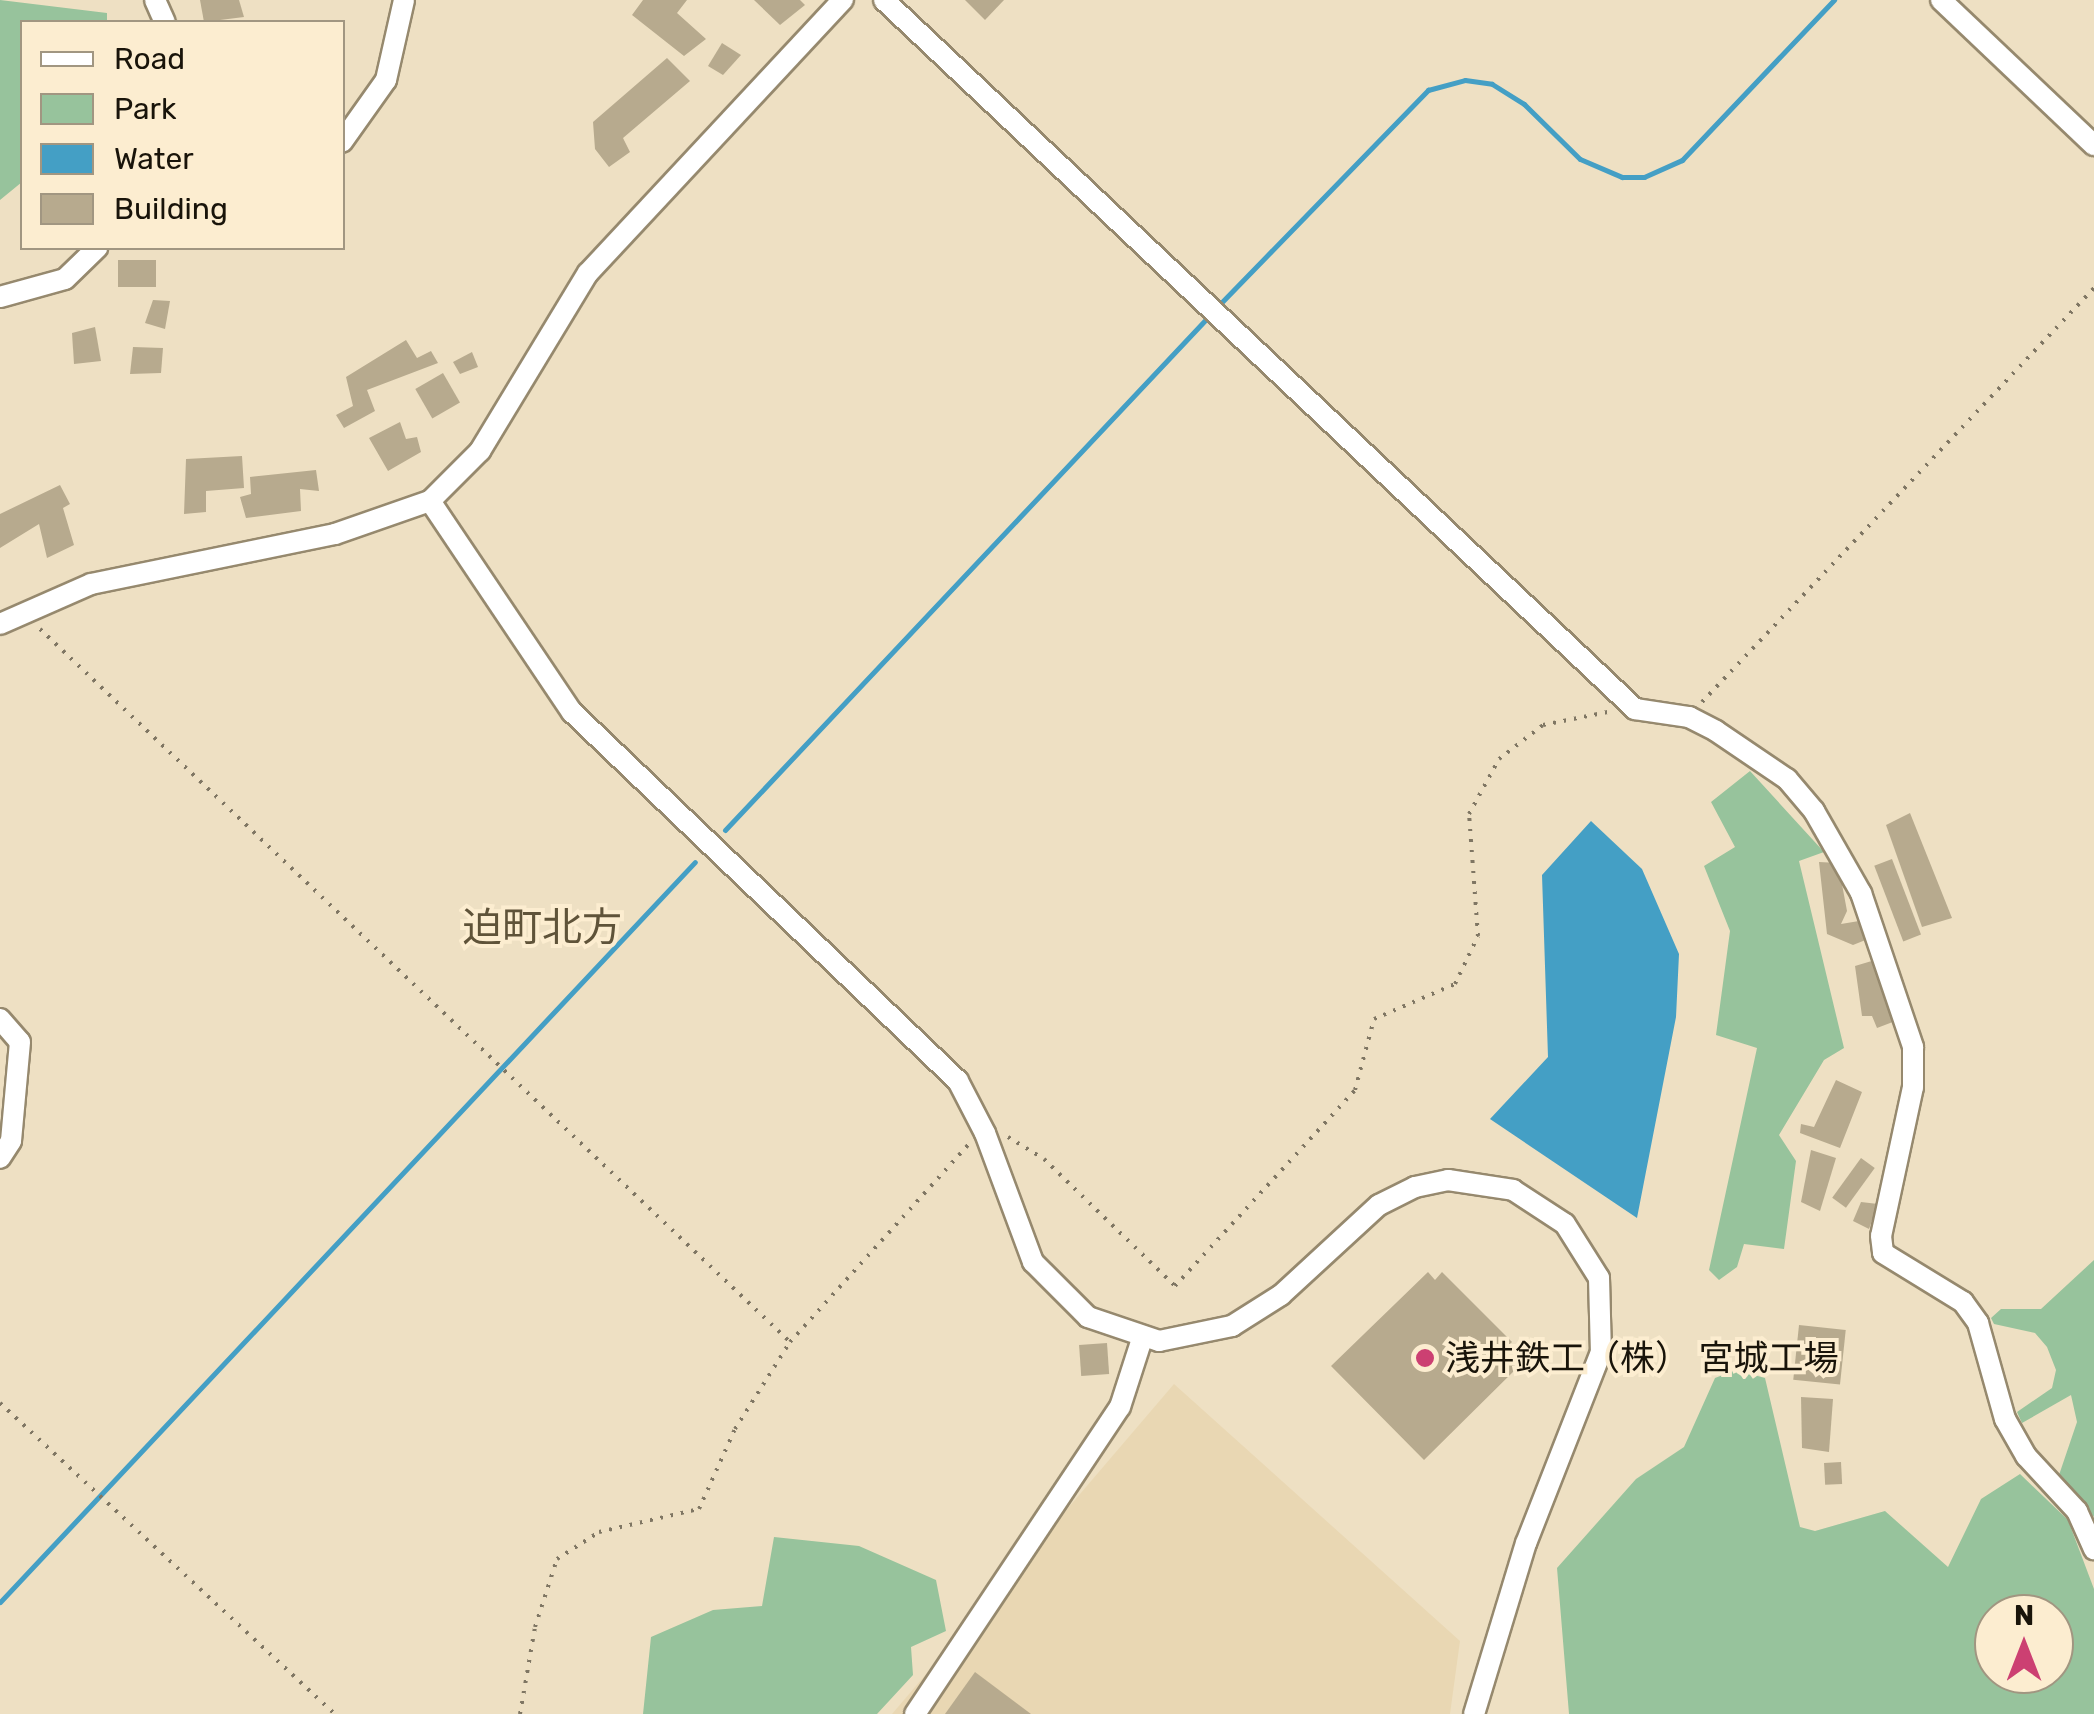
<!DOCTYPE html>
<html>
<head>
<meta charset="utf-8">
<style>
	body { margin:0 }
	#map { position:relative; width:2094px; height:1714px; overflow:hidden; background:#eee0c3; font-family:Rubik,"Noto Sans JP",sans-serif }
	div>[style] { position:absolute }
	.built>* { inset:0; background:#e9d7b3 }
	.green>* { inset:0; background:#97c39c }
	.water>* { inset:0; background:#449fc5 }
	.stream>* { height:5px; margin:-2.5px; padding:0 2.5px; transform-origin:2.5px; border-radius:2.5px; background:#449fc5 }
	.building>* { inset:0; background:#b7aa8e; transform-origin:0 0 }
	.path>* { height:4px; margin-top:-2px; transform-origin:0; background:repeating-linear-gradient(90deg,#7f7663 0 2.5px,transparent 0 10.5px) }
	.roads { filter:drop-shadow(2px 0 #96896e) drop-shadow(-2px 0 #96896e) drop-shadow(0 2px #96896e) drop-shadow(0 -2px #96896e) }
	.minor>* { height:20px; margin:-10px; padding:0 10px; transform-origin:10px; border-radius:10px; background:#fff }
	.dots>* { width:28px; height:28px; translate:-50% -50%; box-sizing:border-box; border:5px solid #fcedd0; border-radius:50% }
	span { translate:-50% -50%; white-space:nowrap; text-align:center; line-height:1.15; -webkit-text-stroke:8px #fcedd0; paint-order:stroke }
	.poi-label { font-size:35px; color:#19140a }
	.left { translate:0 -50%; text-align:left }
	.quarter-label { font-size:40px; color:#5f5339 }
	.legend { position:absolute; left:20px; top:20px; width:325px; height:230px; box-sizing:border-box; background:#fcedd0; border:2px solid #a19681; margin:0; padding:12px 18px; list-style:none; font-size:30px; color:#19140a }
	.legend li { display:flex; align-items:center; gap:20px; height:50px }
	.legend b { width:50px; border:2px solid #a19681 }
	.north { position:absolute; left:1974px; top:1594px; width:100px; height:100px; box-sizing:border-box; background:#fcedd0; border:2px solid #a19681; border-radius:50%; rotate:0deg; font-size:28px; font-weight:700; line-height:40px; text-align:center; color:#19140a }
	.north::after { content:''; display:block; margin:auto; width:35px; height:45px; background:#cc4072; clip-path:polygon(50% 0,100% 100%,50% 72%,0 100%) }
</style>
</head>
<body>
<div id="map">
	<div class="built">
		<i style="clip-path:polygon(1174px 1384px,1460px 1641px,1450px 1714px,892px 1714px)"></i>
	</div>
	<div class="green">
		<i style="clip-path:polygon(0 0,107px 13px,107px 22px,22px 22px,22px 182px,0 200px)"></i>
		<i style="clip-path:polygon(1750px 771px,1824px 852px,1799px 861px,1844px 1048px,1824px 1060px,1779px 1135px,1796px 1161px,1784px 1249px,1744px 1244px,1737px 1267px,1719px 1280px,1709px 1270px,1757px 1048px,1716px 1035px,1730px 931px,1704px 866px,1735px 847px,1711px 802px)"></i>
		<i style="clip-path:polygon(2094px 1260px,2094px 1517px,2059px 1475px,2077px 1422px,2071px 1395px,2022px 1423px,2017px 1412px,2052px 1388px,2056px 1370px,2047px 1347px,2035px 1333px,1994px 1324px,1991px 1318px,2001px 1309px,2041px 1309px)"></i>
		<i style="clip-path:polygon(evenodd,1736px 1370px,1765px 1378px,1800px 1527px,1815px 1531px,1885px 1511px,1948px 1567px,1981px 1499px,2020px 1474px,2068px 1520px,2094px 1589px,2094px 1714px,1569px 1714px,1557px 1568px,1636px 1479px,1684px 1447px,1715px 1378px,1736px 1370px,1994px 1614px,2054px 1614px,2054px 1674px,1994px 1674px,1994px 1614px)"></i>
		<i style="clip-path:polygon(774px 1537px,859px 1546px,936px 1580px,946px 1631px,911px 1647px,913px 1675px,877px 1714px,643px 1714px,651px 1637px,713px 1610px,762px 1606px)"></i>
	</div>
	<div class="water">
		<i style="clip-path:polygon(1591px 821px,1642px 869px,1679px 954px,1676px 1017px,1637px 1218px,1490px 1119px,1548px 1057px,1542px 875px)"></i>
	</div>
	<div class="stream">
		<i style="left:1217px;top:307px;width:303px;rotate:-45.8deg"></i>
		<i style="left:1428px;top:90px;width:38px;rotate:-15deg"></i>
		<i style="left:1465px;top:80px;width:27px;rotate:8deg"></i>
		<i style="left:1492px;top:84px;width:38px;rotate:32deg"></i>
		<i style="left:1524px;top:104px;width:78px;rotate:44.5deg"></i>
		<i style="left:1580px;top:159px;width:46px;rotate:23.2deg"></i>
		<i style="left:1622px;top:177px;width:22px"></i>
		<i style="left:1644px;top:177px;width:42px;rotate:-24.1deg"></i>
		<i style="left:1682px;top:160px;width:221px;rotate:-46.5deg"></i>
		<i style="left:725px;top:830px;width:707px;rotate:-46.72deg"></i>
		<i style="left:0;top:1602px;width:1015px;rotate:-46.8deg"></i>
	</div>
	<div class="building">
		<i style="clip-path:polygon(200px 0,239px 0,244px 17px,204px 22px)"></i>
		<i style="clip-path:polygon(643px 0,687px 0,677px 13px,706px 39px,684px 56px,632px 15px)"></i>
		<i style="clip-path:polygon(754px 0,800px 0,805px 5px,780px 25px)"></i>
		<i style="clip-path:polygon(965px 0,1004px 0,985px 20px)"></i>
		<i style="clip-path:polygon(722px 43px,741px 55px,723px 75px,708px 66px)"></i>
		<i style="clip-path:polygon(667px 58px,690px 81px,623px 138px,630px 152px,609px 167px,595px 149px,593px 122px)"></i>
		<i style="left:118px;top:260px;width:38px;height:27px"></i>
		<i style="clip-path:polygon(153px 300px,170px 301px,165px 329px,145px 323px)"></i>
		<i style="clip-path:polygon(95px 327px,101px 361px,74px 364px,72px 333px)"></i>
		<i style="clip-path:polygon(406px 340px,417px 358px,431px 351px,438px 363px,367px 390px,375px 411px,344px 428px,336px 415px,353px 406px,346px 377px)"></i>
		<i style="clip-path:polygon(133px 347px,163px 348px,161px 373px,130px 374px)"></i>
		<i style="clip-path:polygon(472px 352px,478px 367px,460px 374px,453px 362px)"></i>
		<i style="left:443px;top:373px;width:34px;height:32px;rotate:60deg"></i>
		<i style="clip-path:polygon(400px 422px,406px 439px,417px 437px,421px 452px,388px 471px,369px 438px)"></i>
		<i style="clip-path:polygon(242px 456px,244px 488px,206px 491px,206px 512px,184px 514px,186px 459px)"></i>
		<i style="clip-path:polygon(316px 470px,319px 491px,300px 489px,301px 511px,246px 518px,240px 497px,251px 494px,250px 477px)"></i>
		<i style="clip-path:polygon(60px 485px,70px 504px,63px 508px,74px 545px,47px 558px,39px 524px,0 548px,0 514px)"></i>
		<i style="clip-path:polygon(1910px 813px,1952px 918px,1922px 927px,1886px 825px)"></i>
		<i style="left:1892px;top:859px;width:81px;height:19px;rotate:69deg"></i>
		<i style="clip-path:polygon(1819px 862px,1838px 863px,1847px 911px,1841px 924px,1859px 921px,1868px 939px,1853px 945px,1827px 934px)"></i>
		<i style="clip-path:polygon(1875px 960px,1898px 1020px,1877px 1028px,1872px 1016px,1862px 1016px,1855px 966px)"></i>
		<i style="clip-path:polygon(1836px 1080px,1862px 1092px,1840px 1148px,1800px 1133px,1801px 1124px,1814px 1127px)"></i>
		<i style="clip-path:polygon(1811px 1150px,1836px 1158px,1820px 1211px,1801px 1202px)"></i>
		<i style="left:1861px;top:1158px;width:17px;height:49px;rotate:36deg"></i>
		<i style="clip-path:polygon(1861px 1202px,1878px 1204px,1869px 1229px,1853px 1221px)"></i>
		<i style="clip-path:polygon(1428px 1272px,1435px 1280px,1442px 1272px,1512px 1342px,1503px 1350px,1519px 1366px,1424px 1460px,1331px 1366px)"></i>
		<i style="left:1799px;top:1325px;width:47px;height:55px;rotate:6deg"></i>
		<i style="left:1107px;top:1343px;width:31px;height:28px;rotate:86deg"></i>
		<i style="clip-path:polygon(1801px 1397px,1833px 1399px,1829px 1452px,1802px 1448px)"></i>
		<i style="left:1841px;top:1462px;width:22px;height:17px;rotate:87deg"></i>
		<i style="clip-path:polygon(975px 1672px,1031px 1714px,945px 1714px)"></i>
	</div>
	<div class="path">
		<i style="left:40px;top:629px;width:1035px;rotate:43.55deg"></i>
		<i style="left:1702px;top:702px;width:570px;rotate:-46.56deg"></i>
		<i style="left:1008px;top:1137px;width:42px;rotate:31.4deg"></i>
		<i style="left:1044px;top:1159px;width:182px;rotate:44.1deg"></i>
		<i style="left:1175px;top:1286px;width:266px;rotate:-47.4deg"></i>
		<i style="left:1355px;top:1090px;width:73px;rotate:-75deg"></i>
		<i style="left:1374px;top:1019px;width:88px;rotate:-23.4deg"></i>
		<i style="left:1455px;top:984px;width:53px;rotate:-64.4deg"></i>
		<i style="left:1478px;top:936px;width:122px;rotate:-94.2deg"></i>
		<i style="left:1469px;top:814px;width:63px;rotate:-61.4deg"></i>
		<i style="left:1499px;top:759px;width:56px;rotate:-37.7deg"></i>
		<i style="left:1543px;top:725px;width:66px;rotate:-11.3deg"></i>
		<i style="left:0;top:1403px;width:457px;rotate:42.9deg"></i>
		<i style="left:520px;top:1714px;width:88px;rotate:-80.2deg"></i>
		<i style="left:535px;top:1627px;width:71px;rotate:-72.1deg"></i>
		<i style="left:557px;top:1559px;width:50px;rotate:-32.7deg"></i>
		<i style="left:599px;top:1532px;width:103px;rotate:-13deg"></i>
		<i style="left:699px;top:1509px;width:88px;rotate:-65.8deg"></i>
		<i style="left:735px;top:1429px;width:103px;rotate:-57.7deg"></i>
		<i style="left:790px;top:1342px;width:266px;rotate:-47.9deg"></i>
	</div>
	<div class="roads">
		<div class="minor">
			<i style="left:155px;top:0;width:24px;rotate:66deg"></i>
			<i style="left:884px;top:0;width:1033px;rotate:43.35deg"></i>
			<i style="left:1635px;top:709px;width:55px;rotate:8.4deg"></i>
			<i style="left:1689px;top:717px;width:30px;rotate:27deg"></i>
			<i style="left:1716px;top:731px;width:86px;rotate:34.1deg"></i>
			<i style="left:1787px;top:779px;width:42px;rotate:49.8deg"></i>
			<i style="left:1814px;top:811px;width:95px;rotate:60.2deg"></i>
			<i style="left:1861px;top:893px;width:163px;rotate:71.3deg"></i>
			<i style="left:1913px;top:1047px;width:40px;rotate:90deg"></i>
			<i style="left:1913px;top:1087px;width:152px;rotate:102.1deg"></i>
			<i style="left:1881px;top:1236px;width:17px;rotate:83deg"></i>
			<i style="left:1883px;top:1253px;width:94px;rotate:31.5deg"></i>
			<i style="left:1963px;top:1302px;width:26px;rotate:54deg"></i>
			<i style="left:1978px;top:1323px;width:100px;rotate:74.3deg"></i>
			<i style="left:2005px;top:1419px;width:43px;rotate:60.4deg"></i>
			<i style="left:2026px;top:1456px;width:75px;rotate:47.2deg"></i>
			<i style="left:2077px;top:1511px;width:42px;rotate:65.9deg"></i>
			<i style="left:1941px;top:0;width:211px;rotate:43.5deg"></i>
			<i style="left:342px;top:142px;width:76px;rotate:-54.6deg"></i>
			<i style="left:386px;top:80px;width:82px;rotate:-77.3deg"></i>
			<i style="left:0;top:297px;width:67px;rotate:-15.5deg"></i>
			<i style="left:65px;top:279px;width:45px;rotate:-44.1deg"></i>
			<i style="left:430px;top:501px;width:254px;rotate:56.1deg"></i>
			<i style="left:572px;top:712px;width:534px;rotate:43.71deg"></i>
			<i style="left:958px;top:1081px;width:59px;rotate:62.6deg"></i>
			<i style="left:985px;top:1133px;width:138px;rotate:69.6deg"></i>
			<i style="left:1033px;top:1262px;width:78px;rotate:45deg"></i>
			<i style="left:1088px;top:1317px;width:75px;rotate:18.7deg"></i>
			<i style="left:1159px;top:1341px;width:75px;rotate:-11.6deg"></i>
			<i style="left:1232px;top:1326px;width:58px;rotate:-32.3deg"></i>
			<i style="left:1281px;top:1295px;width:133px;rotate:-42.6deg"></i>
			<i style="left:1379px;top:1205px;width:40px;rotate:-26.6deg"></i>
			<i style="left:1415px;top:1187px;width:34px;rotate:-12deg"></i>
			<i style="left:1448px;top:1180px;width:66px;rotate:8.7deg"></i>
			<i style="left:1513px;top:1190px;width:62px;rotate:33.2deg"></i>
			<i style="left:1565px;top:1224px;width:64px;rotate:57.8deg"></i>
			<i style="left:1599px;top:1278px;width:74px;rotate:88.5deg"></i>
			<i style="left:1601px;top:1352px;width:205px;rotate:111.4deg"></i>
			<i style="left:1526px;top:1543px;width:179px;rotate:106.9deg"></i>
			<i style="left:0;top:624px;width:99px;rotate:-23.7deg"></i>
			<i style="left:91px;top:584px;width:249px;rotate:-11.6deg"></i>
			<i style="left:335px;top:534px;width:101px;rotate:-19.2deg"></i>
			<i style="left:430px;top:501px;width:71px;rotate:-45deg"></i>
			<i style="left:480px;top:451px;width:208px;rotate:-58.8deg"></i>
			<i style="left:588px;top:273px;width:374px;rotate:-47deg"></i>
			<i style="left:0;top:1019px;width:30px;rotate:49deg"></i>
			<i style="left:20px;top:1042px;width:99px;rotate:95.2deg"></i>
			<i style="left:11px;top:1141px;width:20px;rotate:123deg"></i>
			<i style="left:915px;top:1714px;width:369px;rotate:-56.3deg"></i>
			<i style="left:1120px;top:1407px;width:71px;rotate:-72.1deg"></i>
		</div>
	</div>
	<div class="dots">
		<i style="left:1425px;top:1358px;background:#cc4072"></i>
	</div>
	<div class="poi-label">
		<span class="left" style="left:1445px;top:1358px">浅井鉄工（株） 宮城工場</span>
	</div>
	<div class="quarter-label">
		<span style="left:542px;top:928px">迫町北方</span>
	</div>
	<ul class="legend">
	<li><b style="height:12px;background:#fff"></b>Road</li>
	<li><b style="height:28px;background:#97c39c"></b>Park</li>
	<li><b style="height:28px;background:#449fc5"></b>Water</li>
	<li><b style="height:28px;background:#b7aa8e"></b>Building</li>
	</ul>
	<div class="north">N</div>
</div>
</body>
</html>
